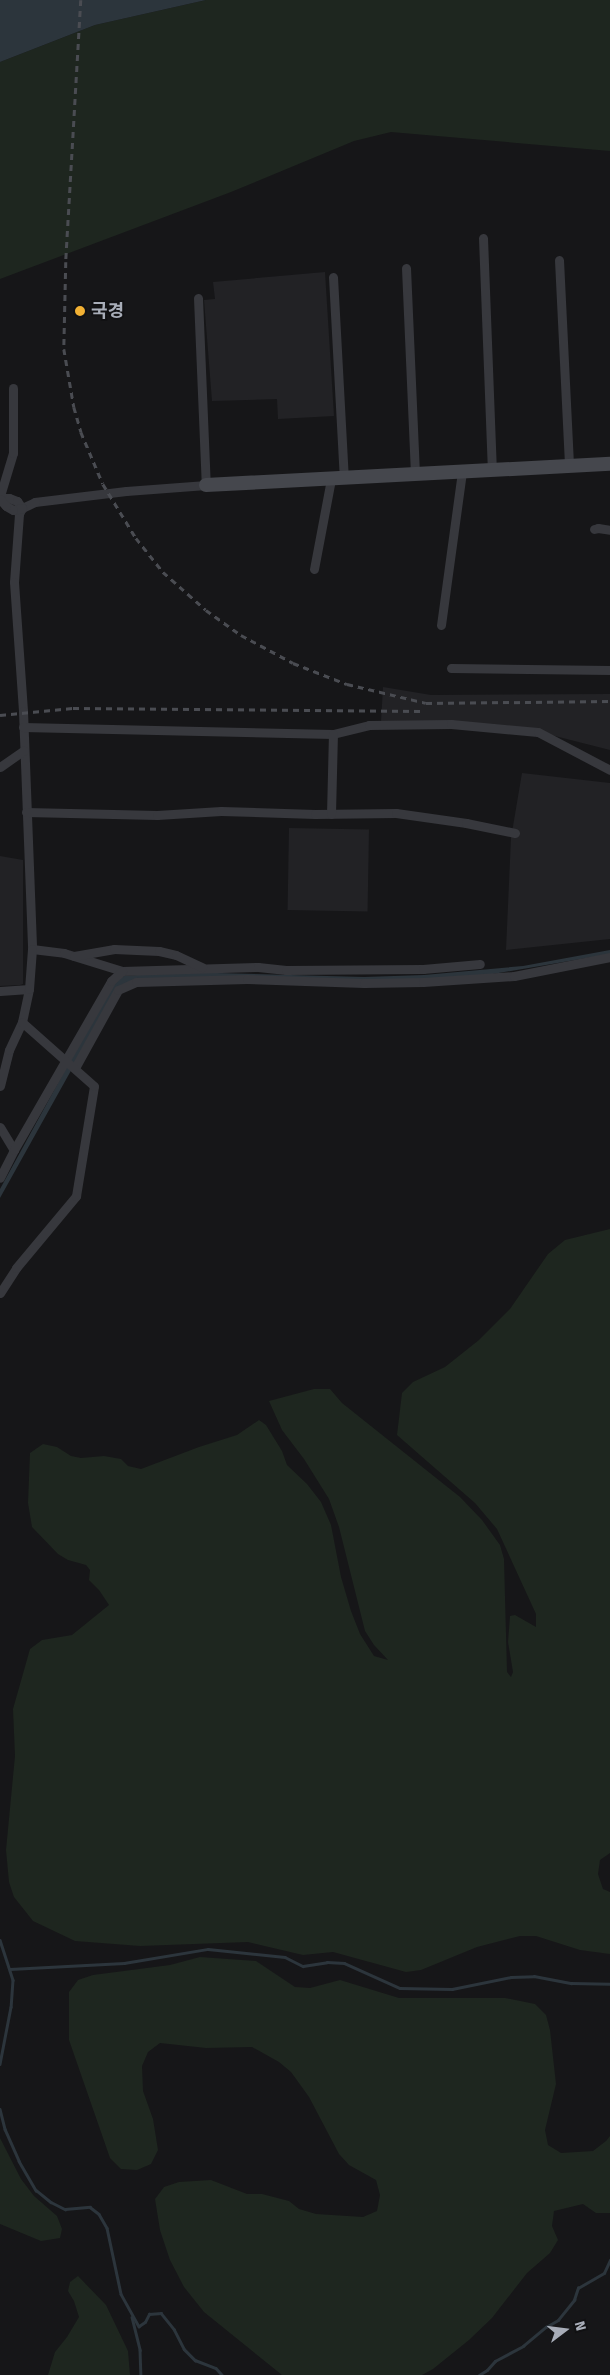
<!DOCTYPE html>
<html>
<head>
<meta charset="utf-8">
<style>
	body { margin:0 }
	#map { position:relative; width:610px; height:2375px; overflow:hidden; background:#161618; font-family:"Fira Sans","Noto Sans KR",sans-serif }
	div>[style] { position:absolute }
	.built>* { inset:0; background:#222225; transform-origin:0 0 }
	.green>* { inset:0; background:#1e261f }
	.water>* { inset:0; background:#2c353c }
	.stream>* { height:2.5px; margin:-1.25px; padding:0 1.25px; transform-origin:1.25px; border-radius:1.25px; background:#2c353c }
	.street>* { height:9px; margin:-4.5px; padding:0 4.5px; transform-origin:4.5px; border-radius:4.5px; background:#37383d }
	.secondary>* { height:14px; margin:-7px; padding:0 7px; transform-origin:7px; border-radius:7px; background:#45474d }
	.rail>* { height:2.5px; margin-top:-1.25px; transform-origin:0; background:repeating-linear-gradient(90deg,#4a4c52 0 6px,transparent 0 11px) }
	.dots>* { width:14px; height:14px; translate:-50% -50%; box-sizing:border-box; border:2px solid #111113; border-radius:50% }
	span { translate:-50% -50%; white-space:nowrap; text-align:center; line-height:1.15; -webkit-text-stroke:4px #111113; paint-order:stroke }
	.poi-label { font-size:18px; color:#a8adb8; font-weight:700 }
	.left { translate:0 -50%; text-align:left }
	.north { position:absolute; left:540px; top:2305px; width:50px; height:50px; -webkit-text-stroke:4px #111113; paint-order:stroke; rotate:75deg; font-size:14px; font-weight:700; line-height:20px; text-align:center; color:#a8adb8 }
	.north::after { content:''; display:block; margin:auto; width:18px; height:22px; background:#a8adb8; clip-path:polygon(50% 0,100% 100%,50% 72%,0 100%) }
</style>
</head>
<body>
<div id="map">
	<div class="built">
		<i style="clip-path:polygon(325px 272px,334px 416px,278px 419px,277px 399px,212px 401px,204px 300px,215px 299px,213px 282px)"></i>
		<i style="clip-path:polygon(383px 687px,431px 695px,610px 694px,610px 750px,551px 735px,381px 721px)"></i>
		<i style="clip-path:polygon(522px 773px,610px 783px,610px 939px,506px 950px,511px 838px)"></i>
		<i style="left:289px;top:828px;width:80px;height:82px;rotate:1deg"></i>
		<i style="clip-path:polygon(0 856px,23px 860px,23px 984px,20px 985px,0 986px)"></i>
	</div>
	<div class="green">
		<i style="clip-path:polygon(206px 0,610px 0,610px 151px,391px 132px,354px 141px,231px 192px,0 279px,0 62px,95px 25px)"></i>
		<i style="clip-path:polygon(610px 1229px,610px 1853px,600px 1860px,598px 1874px,603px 1889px,610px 1892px,610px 1954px,580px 1950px,536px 1936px,520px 1936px,477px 1947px,421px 1970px,406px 1972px,333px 1952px,303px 1955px,248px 1942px,140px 1946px,75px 1941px,33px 1921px,14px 1897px,9px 1882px,6px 1850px,15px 1756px,13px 1709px,30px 1649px,42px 1640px,72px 1635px,109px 1605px,99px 1590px,89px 1580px,90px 1570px,86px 1565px,68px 1560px,58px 1554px,32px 1527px,28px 1503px,30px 1453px,43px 1444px,57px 1447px,71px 1456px,81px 1458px,104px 1456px,121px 1459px,128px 1466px,141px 1469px,199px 1447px,237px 1435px,259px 1420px,266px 1425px,282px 1451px,287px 1465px,307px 1484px,321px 1502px,331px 1525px,341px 1577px,351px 1611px,360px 1634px,374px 1656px,388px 1660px,374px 1645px,365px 1631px,339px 1527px,329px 1499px,304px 1459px,282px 1430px,269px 1401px,314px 1389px,330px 1389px,342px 1403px,460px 1497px,482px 1520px,500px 1545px,504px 1559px,507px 1672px,511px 1677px,513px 1672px,508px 1642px,510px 1616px,515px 1615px,536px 1627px,536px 1614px,497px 1529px,475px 1503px,397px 1435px,402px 1393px,413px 1382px,445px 1367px,479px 1340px,510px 1309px,548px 1254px,565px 1240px)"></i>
		<i style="clip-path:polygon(200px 1957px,256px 1961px,295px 1987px,310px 1988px,340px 1980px,399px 1998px,505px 1998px,535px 2004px,546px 2015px,550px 2030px,556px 2084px,545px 2130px,548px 2145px,561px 2153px,593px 2151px,606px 2141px,610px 2136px,610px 2213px,596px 2213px,583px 2204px,554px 2211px,552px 2226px,558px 2240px,550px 2253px,527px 2273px,492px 2318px,469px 2340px,433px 2369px,422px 2375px,282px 2375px,204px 2312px,184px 2287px,170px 2260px,160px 2230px,155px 2199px,164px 2187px,179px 2182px,211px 2180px,247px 2194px,262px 2194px,289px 2201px,299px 2209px,316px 2214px,363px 2217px,377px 2211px,380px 2195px,376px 2180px,349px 2165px,339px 2154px,309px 2097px,291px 2072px,279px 2062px,252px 2047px,206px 2048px,160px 2043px,148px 2052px,142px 2066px,143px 2091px,153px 2119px,158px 2150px,151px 2164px,137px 2170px,121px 2169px,110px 2158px,69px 2040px,69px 1992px,78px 1980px,93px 1975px,170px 1965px)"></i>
		<i style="clip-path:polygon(0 2138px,21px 2179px,34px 2196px,57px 2216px,62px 2229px,60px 2238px,41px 2241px,0 2224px)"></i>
		<i style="clip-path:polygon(78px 2276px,106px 2305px,128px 2351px,130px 2375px,48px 2375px,55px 2352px,67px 2337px,79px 2317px,74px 2301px,68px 2291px,70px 2282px)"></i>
	</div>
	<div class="water">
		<i style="clip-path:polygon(0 0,206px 0,95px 25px,0 62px)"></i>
		<i style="clip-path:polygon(610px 950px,610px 954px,487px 975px,425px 979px,125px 984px,102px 1015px,0 1198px,0 1189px,108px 992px,117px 980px,124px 976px,177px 972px,364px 977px,424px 975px,523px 966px)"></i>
	</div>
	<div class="stream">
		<i style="left:0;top:1940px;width:42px;rotate:72deg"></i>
		<i style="left:13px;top:1980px;width:27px;rotate:94deg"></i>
		<i style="left:11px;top:2007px;width:58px;rotate:100.9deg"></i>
		<i style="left:10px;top:1969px;width:114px;rotate:-3deg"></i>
		<i style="left:124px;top:1963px;width:85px;rotate:-9.5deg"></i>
		<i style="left:208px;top:1949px;width:77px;rotate:5.9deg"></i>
		<i style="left:285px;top:1957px;width:20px;rotate:27deg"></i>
		<i style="left:303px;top:1966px;width:24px;rotate:-9deg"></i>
		<i style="left:327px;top:1962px;width:17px;rotate:3deg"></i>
		<i style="left:344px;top:1963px;width:61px;rotate:24.1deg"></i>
		<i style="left:400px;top:1988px;width:52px;rotate:1.1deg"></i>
		<i style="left:452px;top:1989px;width:60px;rotate:-11.5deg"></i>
		<i style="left:511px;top:1977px;width:23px;rotate:-2deg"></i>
		<i style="left:534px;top:1976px;width:38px;rotate:11deg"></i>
		<i style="left:571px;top:1983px;width:39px;rotate:1deg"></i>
		<i style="left:0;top:2109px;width:21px;rotate:76deg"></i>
		<i style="left:5px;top:2129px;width:35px;rotate:66deg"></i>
		<i style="left:19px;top:2161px;width:34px;rotate:60deg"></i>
		<i style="left:36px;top:2190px;width:19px;rotate:39deg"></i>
		<i style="left:51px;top:2202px;width:16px;rotate:27deg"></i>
		<i style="left:65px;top:2209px;width:25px;rotate:-5deg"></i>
		<i style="left:90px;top:2207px;width:11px;rotate:38deg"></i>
		<i style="left:99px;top:2214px;width:16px;rotate:60deg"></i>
		<i style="left:107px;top:2228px;width:67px;rotate:78deg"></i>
		<i style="left:121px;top:2294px;width:37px;rotate:61deg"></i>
		<i style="left:139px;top:2326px;width:7px;rotate:-34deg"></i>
		<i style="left:145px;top:2322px;width:9px;rotate:-63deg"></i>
		<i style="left:149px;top:2314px;width:12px;rotate:-5deg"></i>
		<i style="left:161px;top:2313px;width:21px;rotate:51deg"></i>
		<i style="left:174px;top:2329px;width:22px;rotate:63deg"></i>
		<i style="left:184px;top:2349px;width:16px;rotate:45deg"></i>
		<i style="left:195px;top:2360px;width:22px;rotate:21deg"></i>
		<i style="left:216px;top:2368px;width:9px;rotate:49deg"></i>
		<i style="left:132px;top:2317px;width:34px;rotate:76deg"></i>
		<i style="left:140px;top:2350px;width:25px;rotate:88deg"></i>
		<i style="left:479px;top:2375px;width:9px;rotate:-32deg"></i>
		<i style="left:487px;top:2370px;width:12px;rotate:-48deg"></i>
		<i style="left:495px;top:2361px;width:32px;rotate:-28deg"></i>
		<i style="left:523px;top:2346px;width:30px;rotate:-40deg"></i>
		<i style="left:546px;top:2327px;width:14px;rotate:-30deg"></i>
		<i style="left:558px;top:2320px;width:26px;rotate:-51deg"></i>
		<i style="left:574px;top:2300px;width:13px;rotate:-72deg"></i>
		<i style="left:578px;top:2288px;width:30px;rotate:-30deg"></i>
		<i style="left:604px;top:2273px;width:14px;rotate:-65deg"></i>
	</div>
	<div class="street">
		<i style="left:483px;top:238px;width:232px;rotate:87.8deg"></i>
		<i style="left:559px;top:260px;width:206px;rotate:87.2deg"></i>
		<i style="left:406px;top:268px;width:206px;rotate:87.5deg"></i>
		<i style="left:333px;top:277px;width:201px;rotate:86.9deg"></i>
		<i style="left:198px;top:298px;width:187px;rotate:87.6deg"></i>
		<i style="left:206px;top:485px;width:80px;rotate:175.7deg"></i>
		<i style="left:126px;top:491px;width:92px;rotate:173.1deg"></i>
		<i style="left:35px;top:502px;width:14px;rotate:155deg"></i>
		<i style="left:22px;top:508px;width:7px;rotate:117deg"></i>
		<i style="left:19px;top:514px;width:68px;rotate:94.2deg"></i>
		<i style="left:14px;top:582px;width:129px;rotate:86deg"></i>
		<i style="left:23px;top:711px;width:238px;rotate:87.8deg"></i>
		<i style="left:32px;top:949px;width:32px;rotate:7deg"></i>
		<i style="left:64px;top:953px;width:61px;rotate:17.2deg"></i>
		<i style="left:122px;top:971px;width:136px;rotate:-1.7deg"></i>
		<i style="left:258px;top:967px;width:28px;rotate:6deg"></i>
		<i style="left:286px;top:970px;width:137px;rotate:-0.4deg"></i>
		<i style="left:423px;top:969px;width:57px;rotate:-5deg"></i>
		<i style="left:0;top:496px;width:45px;rotate:-73.2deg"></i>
		<i style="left:13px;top:453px;width:65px;rotate:-90deg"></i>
		<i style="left:0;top:498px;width:9px"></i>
		<i style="left:9px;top:498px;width:9px;rotate:21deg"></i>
		<i style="left:17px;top:501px;width:9px;rotate:54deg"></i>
		<i style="left:22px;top:508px;width:9px;rotate:167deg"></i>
		<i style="left:13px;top:510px;width:8px;rotate:-150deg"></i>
		<i style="left:6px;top:506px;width:9px;rotate:-131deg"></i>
		<i style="left:594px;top:529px;width:4px;rotate:-14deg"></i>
		<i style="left:598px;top:528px;width:12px;rotate:9deg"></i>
		<i style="left:314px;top:569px;width:92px;rotate:-79.3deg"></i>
		<i style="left:441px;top:625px;width:154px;rotate:-82.2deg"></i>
		<i style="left:451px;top:668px;width:159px;rotate:0.7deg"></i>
		<i style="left:23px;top:727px;width:310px;rotate:1.3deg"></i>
		<i style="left:333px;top:734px;width:37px;rotate:-14deg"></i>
		<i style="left:369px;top:725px;width:82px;rotate:-0.7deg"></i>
		<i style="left:451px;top:724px;width:87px;rotate:5.3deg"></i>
		<i style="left:538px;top:732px;width:81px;rotate:27.8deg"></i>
		<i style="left:0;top:767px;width:29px;rotate:-35deg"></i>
		<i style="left:26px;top:812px;width:131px;rotate:1.3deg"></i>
		<i style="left:157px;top:815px;width:64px;rotate:-3.6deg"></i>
		<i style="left:221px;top:811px;width:94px;rotate:1.8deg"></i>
		<i style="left:315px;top:814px;width:81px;rotate:-0.7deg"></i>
		<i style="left:396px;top:813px;width:71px;rotate:8.1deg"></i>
		<i style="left:466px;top:823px;width:50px;rotate:11.5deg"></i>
		<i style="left:331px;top:814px;width:80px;rotate:-88.6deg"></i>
		<i style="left:74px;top:956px;width:41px;rotate:-9.9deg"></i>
		<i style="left:114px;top:949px;width:45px;rotate:2.5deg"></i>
		<i style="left:159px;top:951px;width:17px;rotate:13deg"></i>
		<i style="left:176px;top:955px;width:29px;rotate:25deg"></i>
		<i style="left:0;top:991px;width:29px;rotate:-4deg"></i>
		<i style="left:75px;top:1068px;width:89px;rotate:-61.1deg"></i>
		<i style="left:118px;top:990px;width:20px;rotate:-24deg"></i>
		<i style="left:136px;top:982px;width:111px;rotate:-1.5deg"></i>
		<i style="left:247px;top:979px;width:117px;rotate:2deg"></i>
		<i style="left:364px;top:983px;width:59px;rotate:-1deg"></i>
		<i style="left:423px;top:982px;width:91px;rotate:-3.8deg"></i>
		<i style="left:514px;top:976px;width:98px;rotate:-11.2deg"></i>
		<i style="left:0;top:1086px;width:37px;rotate:-76deg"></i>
		<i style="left:9px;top:1050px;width:31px;rotate:-65deg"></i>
		<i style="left:22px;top:1022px;width:34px;rotate:-78deg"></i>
		<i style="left:29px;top:989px;width:40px;rotate:-85.7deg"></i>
		<i style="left:0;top:1127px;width:27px;rotate:59deg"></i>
		<i style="left:14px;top:1150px;width:31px;rotate:117deg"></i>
		<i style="left:14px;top:1150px;width:195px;rotate:-60.1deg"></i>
		<i style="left:111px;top:981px;width:15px;rotate:-42deg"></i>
		<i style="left:0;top:1293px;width:30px;rotate:-57deg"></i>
		<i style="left:16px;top:1268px;width:94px;rotate:-50.2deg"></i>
		<i style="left:76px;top:1196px;width:111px;rotate:-80.7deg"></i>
		<i style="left:94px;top:1086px;width:96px;rotate:-138.4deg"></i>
	</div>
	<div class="secondary">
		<i style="left:206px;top:485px;width:405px;rotate:-3deg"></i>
	</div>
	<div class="rail">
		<i style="left:81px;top:0;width:262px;rotate:93.3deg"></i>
		<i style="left:66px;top:262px;width:87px;rotate:91.3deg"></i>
		<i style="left:64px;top:349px;width:59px;rotate:80.2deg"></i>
		<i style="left:74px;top:407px;width:26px;rotate:74deg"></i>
		<i style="left:81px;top:432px;width:56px;rotate:67.1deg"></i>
		<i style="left:103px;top:484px;width:63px;rotate:58.6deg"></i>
		<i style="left:136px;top:538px;width:43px;rotate:51.5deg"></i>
		<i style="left:163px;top:572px;width:57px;rotate:41.5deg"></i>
		<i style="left:206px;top:610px;width:43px;rotate:35.5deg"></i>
		<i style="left:241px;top:635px;width:59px;rotate:28.3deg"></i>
		<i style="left:293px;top:663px;width:58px;rotate:21.3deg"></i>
		<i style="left:347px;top:684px;width:81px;rotate:13.5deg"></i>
		<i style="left:426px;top:703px;width:184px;rotate:-0.6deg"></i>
		<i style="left:0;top:715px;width:73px;rotate:-5.5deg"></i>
		<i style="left:73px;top:708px;width:347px;rotate:0.5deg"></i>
	</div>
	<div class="dots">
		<i style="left:80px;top:311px;background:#f2b134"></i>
	</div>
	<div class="poi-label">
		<span class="left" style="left:91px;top:311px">국경</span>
	</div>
	<div class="north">N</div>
</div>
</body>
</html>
